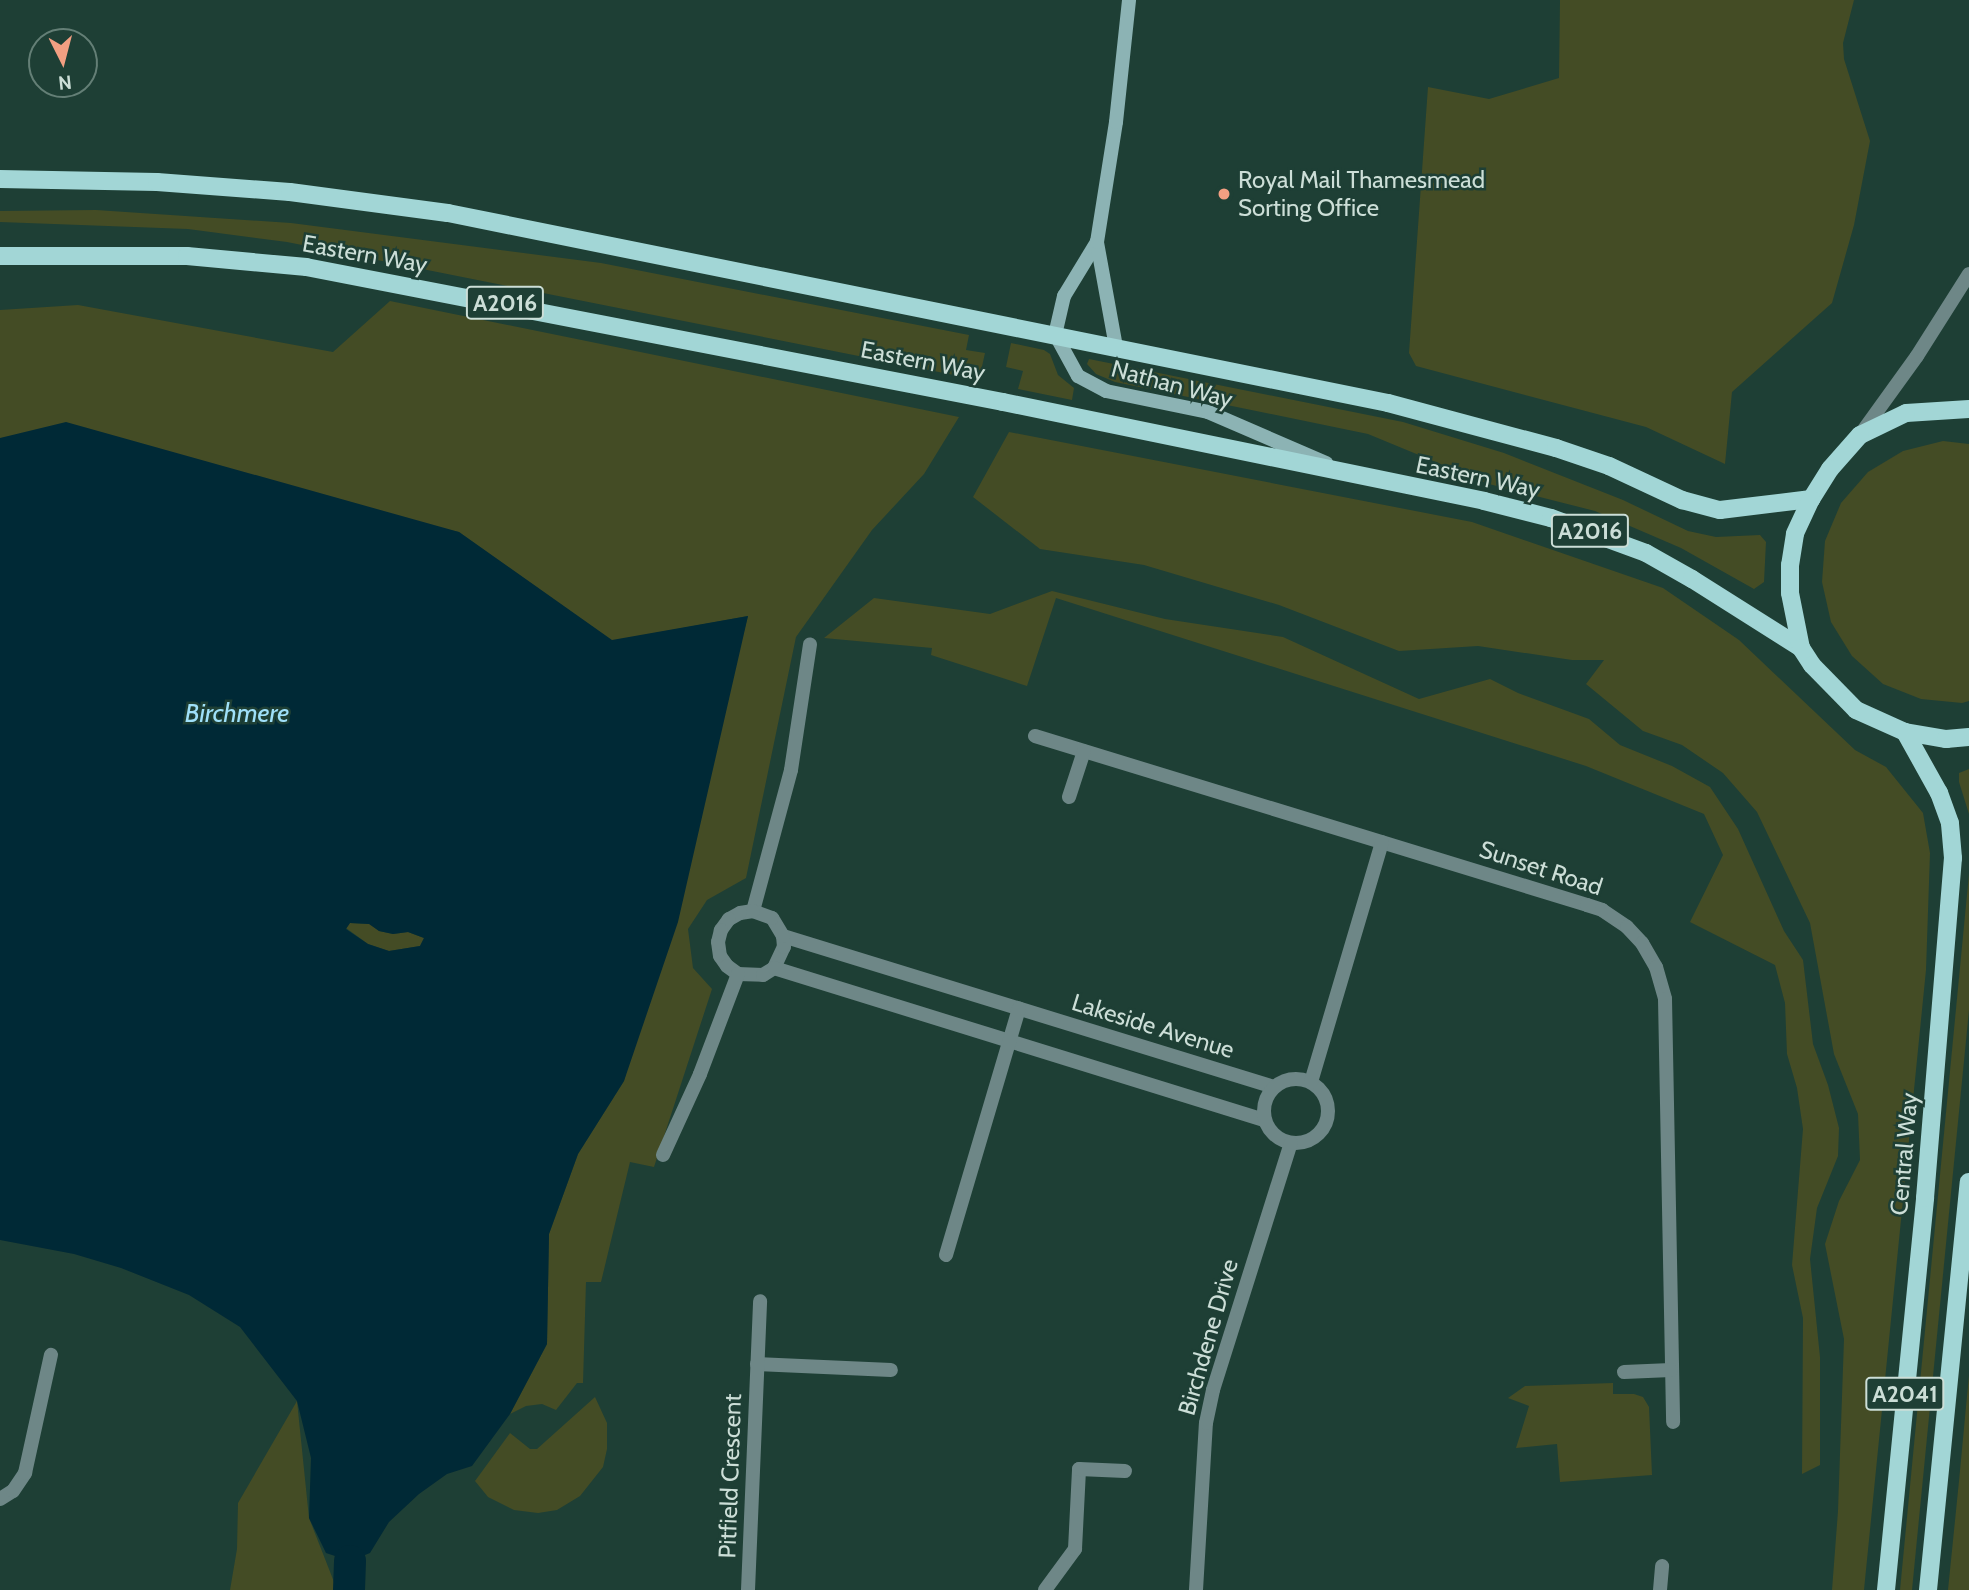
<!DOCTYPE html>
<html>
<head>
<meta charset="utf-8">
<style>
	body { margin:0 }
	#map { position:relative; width:1969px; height:1590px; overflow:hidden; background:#1e3f35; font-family:Cabin,sans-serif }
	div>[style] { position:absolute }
	.green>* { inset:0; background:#444c25 }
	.water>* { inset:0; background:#002936 }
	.canal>* { height:32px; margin:-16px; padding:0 16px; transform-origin:16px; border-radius:16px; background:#002936 }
	.street>* { height:14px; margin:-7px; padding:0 7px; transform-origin:7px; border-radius:7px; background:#6e8787 }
	.street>.ring { margin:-7px; padding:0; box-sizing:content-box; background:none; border:14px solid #6e8787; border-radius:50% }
	.secondary>* { height:14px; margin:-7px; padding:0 7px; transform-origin:7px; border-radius:7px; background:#8cb3b4 }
	.primary>* { height:18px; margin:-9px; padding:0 9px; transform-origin:9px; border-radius:9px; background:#a2d6d6 }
	.dots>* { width:19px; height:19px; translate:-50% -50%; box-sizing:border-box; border:4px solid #1e3f35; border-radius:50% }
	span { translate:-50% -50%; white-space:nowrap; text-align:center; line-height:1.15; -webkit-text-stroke:5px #1e3f35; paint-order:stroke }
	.shield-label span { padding:2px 5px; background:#1e3f35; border:2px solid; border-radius:5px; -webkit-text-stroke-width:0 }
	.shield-label { font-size:23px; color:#ccded7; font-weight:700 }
	.poi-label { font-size:24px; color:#ccded7 }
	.left { translate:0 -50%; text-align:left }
	.street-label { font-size:24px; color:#ccded7 }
	.water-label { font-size:26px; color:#9fe0f9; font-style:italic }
	.north { position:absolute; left:28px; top:28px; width:70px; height:70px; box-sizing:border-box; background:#1e3f35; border:2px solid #647f76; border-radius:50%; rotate:174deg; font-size:19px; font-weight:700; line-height:28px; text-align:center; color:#ccded7 }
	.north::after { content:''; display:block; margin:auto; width:24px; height:32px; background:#f39f82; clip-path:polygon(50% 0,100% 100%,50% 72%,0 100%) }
</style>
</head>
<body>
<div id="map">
	<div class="green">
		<i style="clip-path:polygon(1560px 0,1854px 0,1843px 43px,1844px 59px,1870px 141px,1854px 225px,1832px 303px,1732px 392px,1725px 464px,1646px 427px,1416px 366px,1409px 353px,1428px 87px,1489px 99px,1559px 78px)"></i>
		<i style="clip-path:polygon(96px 210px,291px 223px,601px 263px,969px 335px,966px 350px,985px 353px,979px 380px,287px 242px,188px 229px,0 222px,0 211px)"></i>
		<i style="clip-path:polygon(390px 301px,959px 417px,924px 474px,872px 530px,796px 637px,746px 878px,707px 900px,688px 929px,693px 968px,712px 989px,654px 1167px,630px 1162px,601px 1282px,586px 1282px,583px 1383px,577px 1383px,556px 1410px,542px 1404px,526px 1406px,510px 1414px,547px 1344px,549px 1234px,578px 1154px,624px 1081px,748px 616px,612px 641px,459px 532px,0 438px,0 310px,78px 305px,333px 352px)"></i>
		<i style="clip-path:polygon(1011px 343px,1044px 350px,1050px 354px,1058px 375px,1074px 388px,1072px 400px,1018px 389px,1023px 371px,1006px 367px)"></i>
		<i style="clip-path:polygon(1089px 359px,1403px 422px,1504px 453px,1623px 500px,1688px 531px,1716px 537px,1760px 535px,1766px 542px,1764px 582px,1754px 589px,1681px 548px,1595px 511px,1489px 484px,1368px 434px,1115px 382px,1096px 374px,1087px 364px)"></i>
		<i style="clip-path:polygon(1009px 432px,1472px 522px,1663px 588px,1739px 640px,1855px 750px,1886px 767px,1923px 813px,1930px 853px,1926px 970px,1864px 1590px,1832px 1590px,1838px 1511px,1844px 1339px,1825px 1244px,1839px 1201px,1860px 1160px,1858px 1114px,1834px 1054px,1810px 923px,1757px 812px,1723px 773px,1682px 745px,1643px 731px,1586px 684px,1604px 660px,1572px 660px,1478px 646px,1399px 651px,1279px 605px,1144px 565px,1040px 549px,973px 497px)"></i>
		<i style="clip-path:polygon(1943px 441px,1969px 444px,1969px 701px,1962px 703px,1921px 699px,1883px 684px,1852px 656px,1831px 622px,1822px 582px,1825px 541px,1841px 503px,1868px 472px,1903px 451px)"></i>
		<i style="clip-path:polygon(1052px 591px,1165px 619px,1283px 637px,1419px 699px,1490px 679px,1518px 693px,1589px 719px,1620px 745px,1672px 766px,1710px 787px,1738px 829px,1784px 931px,1803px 960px,1813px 1044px,1828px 1085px,1839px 1128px,1838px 1156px,1817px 1208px,1810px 1259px,1820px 1357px,1820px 1465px,1802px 1474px,1803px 1318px,1792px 1265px,1803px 1129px,1797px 1088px,1787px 1054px,1785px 1003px,1775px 965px,1690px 922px,1723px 855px,1704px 814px,1586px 766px,1056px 598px,1027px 686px,931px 655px,932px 648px,824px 638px,874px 598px,990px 614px)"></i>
		<i style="clip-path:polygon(1969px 769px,1969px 814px,1959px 782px,1959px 773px)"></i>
		<i style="clip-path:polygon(1969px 874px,1969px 1010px,1912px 1590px,1900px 1590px)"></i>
		<i style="clip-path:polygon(350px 923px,370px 924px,379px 931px,393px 934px,408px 932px,424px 938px,420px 946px,389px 951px,368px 944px,346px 928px)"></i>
		<i style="clip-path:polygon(1969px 1375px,1969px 1590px,1948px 1590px,1959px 1481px)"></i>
		<i style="clip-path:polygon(1613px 1383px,1613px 1394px,1634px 1394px,1643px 1397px,1649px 1407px,1652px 1475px,1560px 1482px,1557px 1444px,1516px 1448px,1529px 1406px,1508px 1398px,1525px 1386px)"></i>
		<i style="clip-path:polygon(595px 1397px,607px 1423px,607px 1449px,603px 1467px,580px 1496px,557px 1510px,538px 1513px,514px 1510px,488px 1497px,475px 1481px,510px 1433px,530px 1449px,537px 1449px)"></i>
		<i style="clip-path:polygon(297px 1401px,309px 1518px,336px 1587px,334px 1590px,230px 1590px,237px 1549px,238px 1503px)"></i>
	</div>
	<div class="water">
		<i style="clip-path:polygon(evenodd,66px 422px,459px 532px,612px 640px,748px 616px,678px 922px,624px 1081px,578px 1154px,549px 1234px,547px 1344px,510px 1414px,472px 1466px,447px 1474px,419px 1494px,389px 1522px,370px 1553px,350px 1561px,326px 1553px,309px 1518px,311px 1458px,297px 1401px,240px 1327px,189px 1295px,121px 1268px,74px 1254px,0 1240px,0 438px,66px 422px,350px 923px,369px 924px,379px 931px,393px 934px,408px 932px,424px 938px,420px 946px,389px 951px,368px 944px,346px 929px,350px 923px)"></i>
	</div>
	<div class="canal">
		<i style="left:349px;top:1590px;width:29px;rotate:-88deg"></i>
	</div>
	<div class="street">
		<i style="left:1860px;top:435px;width:97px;rotate:-54.2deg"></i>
		<i style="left:1917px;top:356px;width:97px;rotate:-57.6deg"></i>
		<i style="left:1035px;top:736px;width:577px;rotate:17.02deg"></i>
		<i style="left:1587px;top:905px;width:16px;rotate:18deg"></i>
		<i style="left:1602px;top:910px;width:30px;rotate:34deg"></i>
		<i style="left:1627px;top:927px;width:22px;rotate:47deg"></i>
		<i style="left:1642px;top:943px;width:28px;rotate:60deg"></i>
		<i style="left:1656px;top:967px;width:33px;rotate:74deg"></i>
		<i style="left:1665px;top:999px;width:423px;rotate:88.9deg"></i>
		<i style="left:1069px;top:797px;width:48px;rotate:-71.9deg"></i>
		<i style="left:753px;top:911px;width:146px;rotate:-74.9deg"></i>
		<i style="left:791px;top:770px;width:127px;rotate:-81.4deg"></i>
		<i style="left:783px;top:936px;width:514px;rotate:17.09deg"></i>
		<i style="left:774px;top:968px;width:23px;rotate:-65deg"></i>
		<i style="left:784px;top:947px;width:11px;rotate:-95deg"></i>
		<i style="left:783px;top:936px;width:21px;rotate:-121deg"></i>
		<i style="left:772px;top:918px;width:20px;rotate:-160deg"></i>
		<i style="left:753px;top:911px;width:13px;rotate:171deg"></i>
		<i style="left:740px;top:913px;width:13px;rotate:151deg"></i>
		<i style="left:729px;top:919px;width:14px;rotate:126deg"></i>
		<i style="left:721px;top:930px;width:12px;rotate:104deg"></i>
		<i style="left:718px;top:942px;width:14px;rotate:82deg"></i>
		<i style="left:720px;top:956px;width:12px;rotate:55deg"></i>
		<i style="left:727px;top:966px;width:14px;rotate:36deg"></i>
		<i style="left:738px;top:974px;width:25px;rotate:2deg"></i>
		<i style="left:763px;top:975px;width:13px;rotate:-32deg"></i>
		<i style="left:774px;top:968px;width:513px;rotate:17.23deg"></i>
		<i class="ring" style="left:1264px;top:1079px;width:50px;height:50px"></i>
		<i style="left:1311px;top:1082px;width:250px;rotate:-73.5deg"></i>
		<i style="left:663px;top:1155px;width:89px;rotate:-65.4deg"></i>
		<i style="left:700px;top:1074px;width:107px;rotate:-69.2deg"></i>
		<i style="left:946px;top:1255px;width:257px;rotate:-73.5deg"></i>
		<i style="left:757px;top:1364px;width:134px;rotate:2.6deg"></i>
		<i style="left:1624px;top:1372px;width:47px;rotate:-2.4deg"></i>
		<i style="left:0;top:1499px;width:15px;rotate:-32deg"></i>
		<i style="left:13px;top:1491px;width:22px;rotate:-56deg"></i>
		<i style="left:25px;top:1473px;width:121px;rotate:-77.6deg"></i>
		<i style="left:748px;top:1590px;width:289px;rotate:-87.6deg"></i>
		<i style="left:1045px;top:1590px;width:51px;rotate:-53.8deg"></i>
		<i style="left:1075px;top:1549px;width:80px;rotate:-87.1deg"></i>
		<i style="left:1079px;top:1469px;width:46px;rotate:2.5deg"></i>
		<i style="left:1196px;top:1590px;width:167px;rotate:-86.6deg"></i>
		<i style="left:1206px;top:1423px;width:34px;rotate:-78deg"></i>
		<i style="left:1213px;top:1390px;width:259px;rotate:-72.5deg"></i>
		<i style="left:1660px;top:1590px;width:24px;rotate:-85deg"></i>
	</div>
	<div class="secondary">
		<i style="left:1097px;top:242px;width:63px;rotate:121.4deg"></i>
		<i style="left:1064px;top:296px;width:39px;rotate:103deg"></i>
		<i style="left:1055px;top:334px;width:48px;rotate:61.3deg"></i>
		<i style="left:1078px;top:376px;width:32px;rotate:28deg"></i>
		<i style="left:1106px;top:391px;width:104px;rotate:11.6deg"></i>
		<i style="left:1208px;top:412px;width:129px;rotate:23.4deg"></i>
		<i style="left:1116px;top:347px;width:107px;rotate:-100.3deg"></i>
		<i style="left:1097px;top:242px;width:121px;rotate:-81deg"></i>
		<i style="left:1116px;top:122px;width:123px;rotate:-83.9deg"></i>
	</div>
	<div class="primary">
		<i style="left:0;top:179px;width:157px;rotate:1.1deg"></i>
		<i style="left:157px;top:182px;width:133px;rotate:4.3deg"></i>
		<i style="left:290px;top:192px;width:159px;rotate:7.6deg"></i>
		<i style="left:448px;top:213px;width:959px;rotate:11.43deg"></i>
		<i style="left:1388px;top:403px;width:174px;rotate:15deg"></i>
		<i style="left:1556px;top:448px;width:56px;rotate:18.8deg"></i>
		<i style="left:1609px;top:466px;width:81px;rotate:25deg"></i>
		<i style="left:1682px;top:500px;width:39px;rotate:15deg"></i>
		<i style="left:1720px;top:510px;width:92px;rotate:-6.9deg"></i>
		<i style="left:0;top:256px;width:187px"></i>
		<i style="left:187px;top:256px;width:120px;rotate:5.3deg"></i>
		<i style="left:306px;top:267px;width:710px;rotate:10.96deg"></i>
		<i style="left:1003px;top:402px;width:491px;rotate:11.6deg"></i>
		<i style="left:1484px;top:501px;width:69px;rotate:14.2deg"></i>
		<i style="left:1551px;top:518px;width:101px;rotate:20.2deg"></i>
		<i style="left:1646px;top:553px;width:53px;rotate:29.5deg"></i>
		<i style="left:1692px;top:579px;width:129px;rotate:32.3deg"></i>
		<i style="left:1969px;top:409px;width:63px;rotate:176.4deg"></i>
		<i style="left:1906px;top:413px;width:51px;rotate:154.4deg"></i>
		<i style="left:1860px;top:435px;width:45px;rotate:131.4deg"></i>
		<i style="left:1830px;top:469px;width:36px;rotate:122deg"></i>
		<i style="left:1811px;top:499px;width:38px;rotate:115deg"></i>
		<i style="left:1795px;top:534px;width:31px;rotate:99deg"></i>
		<i style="left:1790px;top:565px;width:28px;rotate:90deg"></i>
		<i style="left:1790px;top:593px;width:56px;rotate:78.7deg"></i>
		<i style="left:1801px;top:648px;width:20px;rotate:57deg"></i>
		<i style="left:1812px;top:665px;width:63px;rotate:45.6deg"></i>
		<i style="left:1856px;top:710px;width:54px;rotate:24.2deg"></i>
		<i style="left:1905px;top:732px;width:42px;rotate:9.7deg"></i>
		<i style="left:1946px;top:739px;width:23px;rotate:-5deg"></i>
		<i style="left:1886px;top:1590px;width:394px;rotate:-84.3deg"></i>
		<i style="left:1925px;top:1198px;width:341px;rotate:-85.3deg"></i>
		<i style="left:1953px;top:858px;width:35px;rotate:-95deg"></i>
		<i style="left:1950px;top:823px;width:32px;rotate:-110deg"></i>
		<i style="left:1939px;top:793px;width:70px;rotate:-119.1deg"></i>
		<i style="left:1928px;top:1590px;width:410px;rotate:-84.3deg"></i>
	</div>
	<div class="dots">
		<i style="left:1224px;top:194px;background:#f39f82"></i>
	</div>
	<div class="shield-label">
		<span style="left:505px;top:303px">A2016</span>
		<span style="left:1590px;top:531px">A2016</span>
		<span style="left:1905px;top:1394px">A2041</span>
	</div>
	<div class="poi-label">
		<span class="left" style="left:1238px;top:194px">Royal Mail Thamesmead<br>Sorting Office</span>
	</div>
	<div class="street-label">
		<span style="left:365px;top:254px;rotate:10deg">Eastern Way</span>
		<span style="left:923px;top:361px;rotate:11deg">Eastern Way</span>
		<span style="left:1172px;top:384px;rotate:15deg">Nathan Way</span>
		<span style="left:1478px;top:477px;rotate:12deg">Eastern Way</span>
		<span style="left:1541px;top:868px;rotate:18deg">Sunset Road</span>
		<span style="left:1153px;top:1026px;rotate:17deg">Lakeside Avenue</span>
		<span style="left:1904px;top:1154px;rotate:-85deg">Central Way</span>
		<span style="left:1208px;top:1337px;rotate:-74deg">Birchdene Drive</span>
		<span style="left:730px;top:1476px;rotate:-88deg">Pitfield Crescent</span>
	</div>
	<div class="water-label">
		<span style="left:237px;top:714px">Birchmere</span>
	</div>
	<div class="north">N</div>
</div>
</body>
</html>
